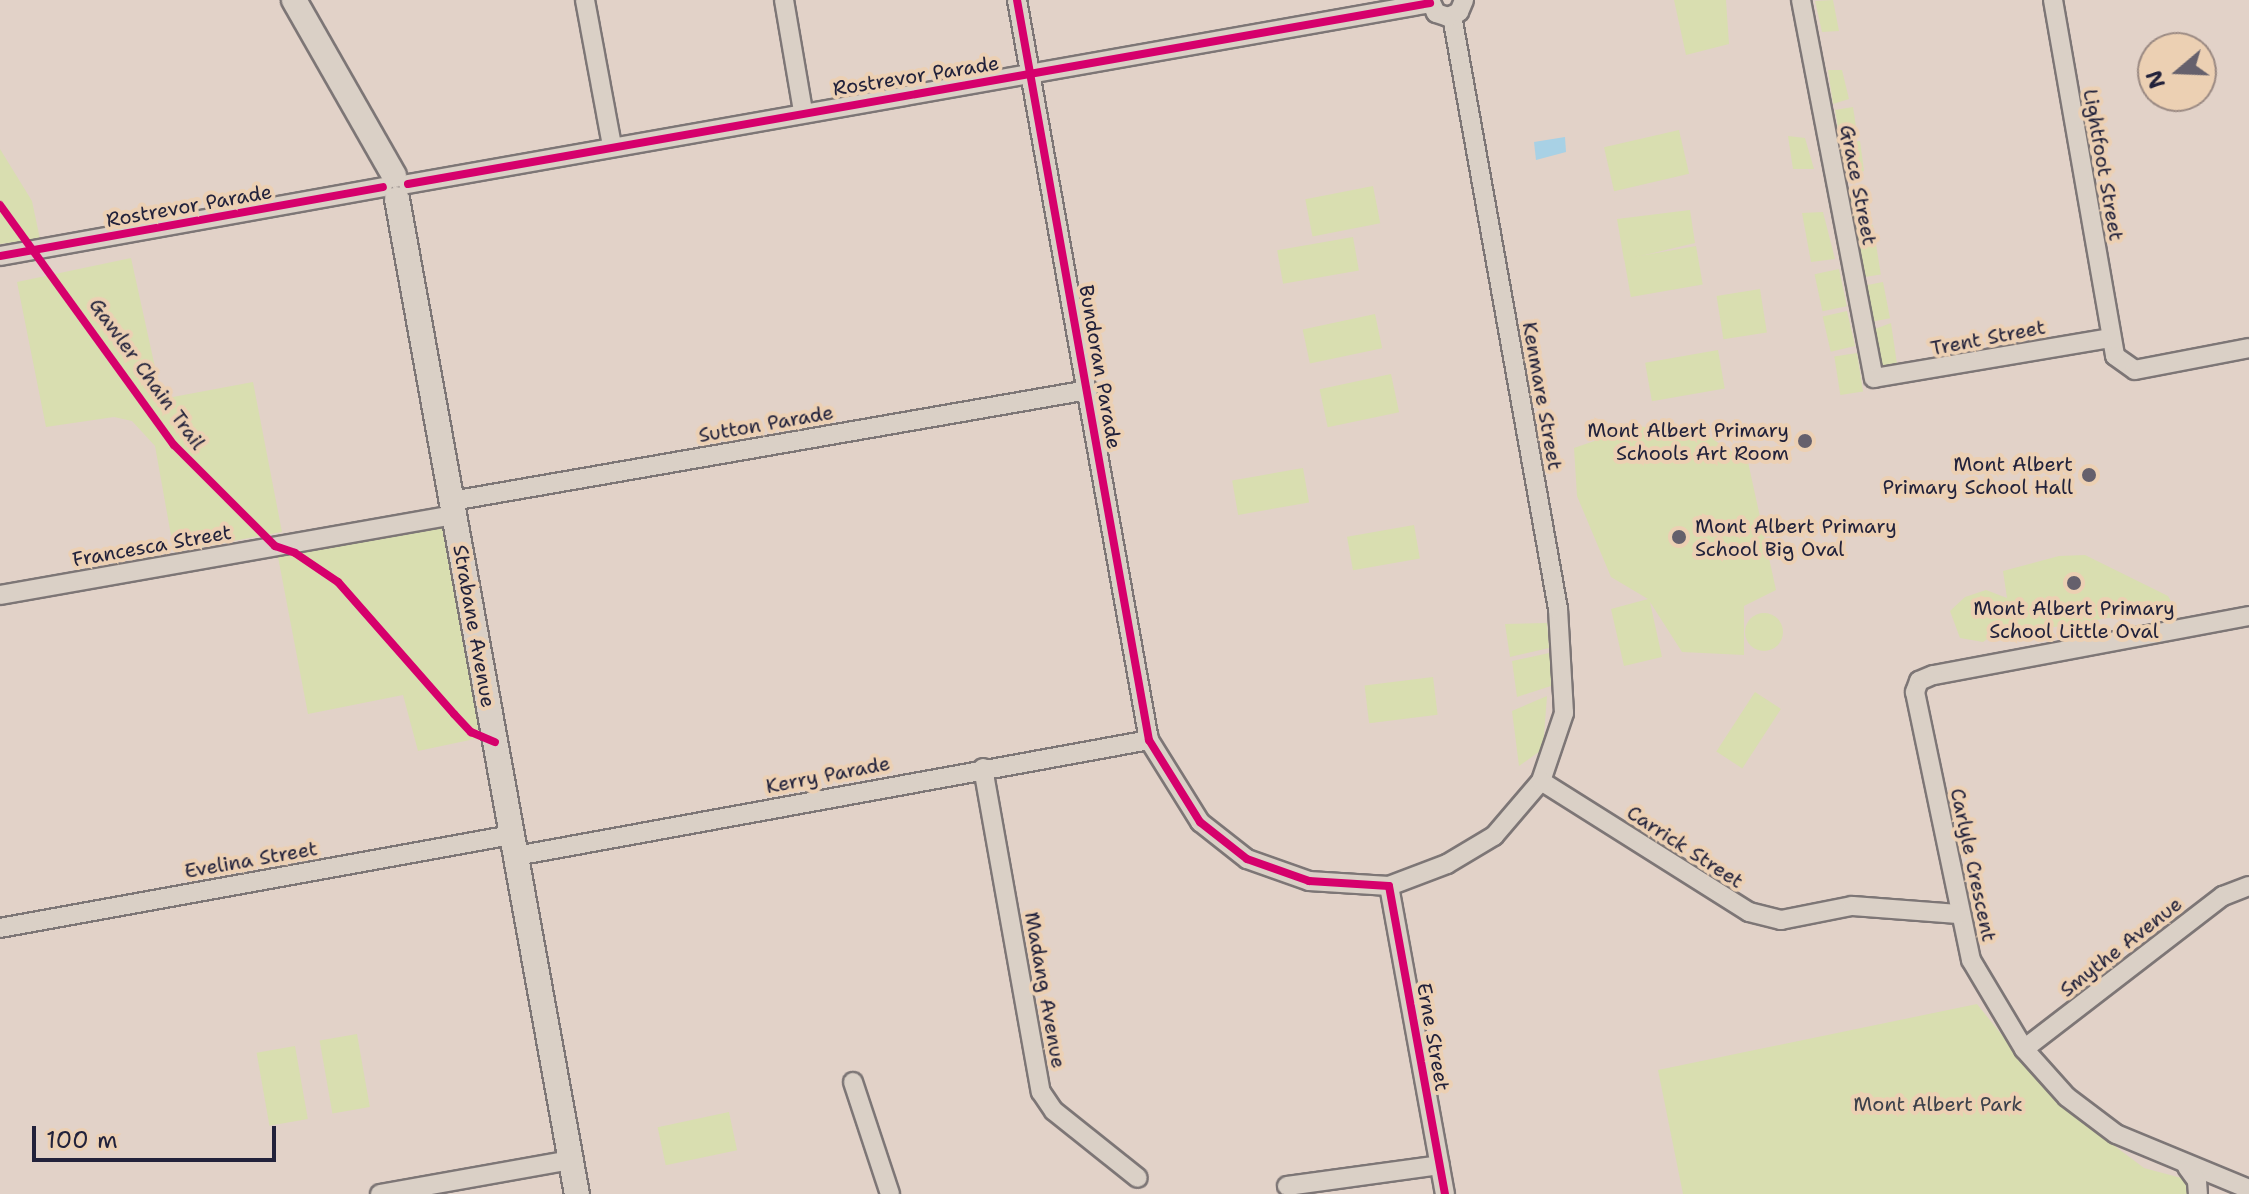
<!DOCTYPE html>
<html>
<head>
<meta charset="utf-8">
<style>
	body { margin:0 }
	#map { position:relative; width:2249px; height:1194px; overflow:hidden; background:#e2d2c8; font-family:"Shantell Sans",sans-serif }
	div>[style] { position:absolute }
	.green>* { inset:0; background:#d9deb0; transform-origin:0 0 }
	.round { border-radius:50% }
	.water>* { inset:0; background:#a8d1e5 }
	.roads { filter:drop-shadow(2px 0 #7d7676) drop-shadow(-2px 0 #7d7676) drop-shadow(0 2px #7d7676) drop-shadow(0 -2px #7d7676) }
	.street>* { height:18px; margin:-9px; padding:0 9px; transform-origin:9px; border-radius:9px; background:#dad0c6 }
	.secondary>* { height:24px; margin:-12px; padding:0 12px; transform-origin:12px; border-radius:12px; background:#dad0c6 }
	.cycleway>* { height:8px; margin:-4px; padding:0 4px; transform-origin:4px; border-radius:4px; background:#d6006c }
	.dots>* { width:22px; height:22px; translate:-50% -50%; box-sizing:border-box; border:4px solid #ecd0b3; border-radius:50% }
	span { translate:-50% -50%; white-space:nowrap; text-align:center; line-height:1.15; -webkit-text-stroke:8px #ecd0b3; paint-order:stroke }
	.street-label { font-size:20px; color:#22223b }
	.poi-label { font-size:20px; color:#22223b }
	.right { translate:-100% -50%; text-align:right }
	.left { translate:0 -50%; text-align:left }
	.park-label { font-size:20px; color:#3c404a }
	.north { position:absolute; left:2137px; top:32px; width:80px; height:80px; box-sizing:border-box; background:#ecd0b3; border:2px solid #9b8a83; border-radius:50%; rotate:251deg; font-size:22px; font-weight:700; line-height:32px; text-align:center; color:#22223b }
	.north::after { content:''; display:block; margin:auto; width:28px; height:36px; background:#65606c; clip-path:polygon(50% 0,100% 100%,50% 72%,0 100%) }
	.scale { position:absolute; left:32px; top:1126px; width:244px; height:36px; box-sizing:border-box; border:4px solid #22223b; border-top:0; padding-left:10px; font-size:24px; line-height:28px; white-space:nowrap; color:#22223b; -webkit-text-stroke:6px #ecd0b3; paint-order:stroke }
</style>
</head>
<body>
<div id="map">
	<div class="green">
		<i style="clip-path:polygon(1674px 0,1726px 0,1729px 44px,1686px 55px)"></i>
		<i style="clip-path:polygon(1833px 0,1839px 31px,1822px 32px,1815px 1px)"></i>
		<i style="clip-path:polygon(1828px 70px,1842px 70px,1849px 99px,1833px 104px)"></i>
		<i style="clip-path:polygon(1853px 107px,1856px 127px,1839px 134px,1835px 110px)"></i>
		<i style="left:1679px;top:130px;width:45px;height:77px;rotate:77deg"></i>
		<i style="clip-path:polygon(1788px 136px,1805px 138px,1814px 169px,1793px 169px)"></i>
		<i style="clip-path:polygon(1860px 141px,1864px 171px,1847px 176px,1840px 143px)"></i>
		<i style="clip-path:polygon(0 149px,32px 201px,40px 239px,0 244px)"></i>
		<i style="left:1373px;top:186px;width:38px;height:69px;rotate:79deg"></i>
		<i style="clip-path:polygon(1866px 187px,1869px 215px,1851px 220px,1846px 190px)"></i>
		<i style="clip-path:polygon(1690px 210px,1695px 243px,1624px 260px,1617px 219px)"></i>
		<i style="clip-path:polygon(1823px 212px,1835px 259px,1811px 262px,1802px 213px)"></i>
		<i style="left:1873px;top:225px;width:50px;height:18px;rotate:81deg"></i>
		<i style="left:1353px;top:237px;width:34px;height:77px;rotate:80deg"></i>
		<i style="left:1696px;top:246px;width:39px;height:73px;rotate:80deg"></i>
		<i style="clip-path:polygon(131px 258px,162px 399px,253px 382px,282px 532px,174px 552px,155px 446px,132px 421px,114px 417px,46px 427px,17px 282px)"></i>
		<i style="left:1839px;top:269px;width:38px;height:25px;rotate:78deg"></i>
		<i style="left:1883px;top:282px;width:37px;height:17px;rotate:79deg"></i>
		<i style="left:1760px;top:289px;width:44px;height:44px;rotate:81deg"></i>
		<i style="left:1847px;top:311px;width:36px;height:25px;rotate:77deg"></i>
		<i style="left:1375px;top:314px;width:35px;height:74px;rotate:78deg"></i>
		<i style="clip-path:polygon(1891px 323px,1897px 364px,1879px 368px,1875px 329px)"></i>
		<i style="left:1718px;top:350px;width:39px;height:74px;rotate:80deg"></i>
		<i style="left:1857px;top:353px;width:39px;height:23px;rotate:81deg"></i>
		<i style="left:1391px;top:374px;width:39px;height:73px;rotate:78deg"></i>
		<i style="clip-path:polygon(1638px 426px,1708px 436px,1748px 462px,1776px 590px,1744px 606px,1744px 655px,1682px 652px,1650px 602px,1662px 657px,1624px 666px,1611px 609px,1648px 599px,1611px 577px,1577px 496px,1574px 448px)"></i>
		<i style="left:1303px;top:468px;width:35px;height:72px;rotate:80deg"></i>
		<i style="left:1414px;top:525px;width:34px;height:68px;rotate:80deg"></i>
		<i style="clip-path:polygon(446px 527px,484px 737px,418px 751px,403px 695px,308px 714px,278px 557px)"></i>
		<i style="clip-path:polygon(2085px 555px,2168px 596px,2174px 607px,2013px 634px,2011px 623px,1983px 642px,1960px 638px,1950px 611px,1965px 597px,1986px 590px,2007px 598px,2003px 571px,2059px 556px)"></i>
		<i class="round" style="left:1745px;top:613px;width:38px;height:38px"></i>
		<i style="clip-path:polygon(1547px 623px,1549px 648px,1510px 657px,1505px 624px)"></i>
		<i style="clip-path:polygon(1549px 653px,1554px 685px,1517px 697px,1512px 661px)"></i>
		<i style="left:1433px;top:677px;width:38px;height:69px;rotate:83deg"></i>
		<i style="left:1755px;top:692px;width:31px;height:71px;rotate:33deg"></i>
		<i style="clip-path:polygon(1547px 696px,1543px 749px,1519px 766px,1512px 711px)"></i>
		<i style="clip-path:polygon(1977px 1004px,2055px 1101px,2144px 1168px,2185px 1179px,2190px 1194px,1683px 1194px,1658px 1070px)"></i>
		<i style="left:357px;top:1034px;width:74px;height:38px;rotate:80deg"></i>
		<i style="left:295px;top:1046px;width:74px;height:39px;rotate:80deg"></i>
		<i style="left:729px;top:1112px;width:39px;height:73px;rotate:78deg"></i>
	</div>
	<div class="water">
		<i style="clip-path:polygon(1565px 137px,1566px 152px,1536px 160px,1534px 142px)"></i>
	</div>
	<div class="roads">
		<div class="street">
			<i style="left:585px;top:0;width:148px;rotate:79.5deg"></i>
			<i style="left:784px;top:0;width:113px;rotate:80.3deg"></i>
			<i style="left:1017px;top:0;width:752px;rotate:79.89deg"></i>
			<i style="left:1149px;top:740px;width:97px;rotate:58.1deg"></i>
			<i style="left:1200px;top:822px;width:60px;rotate:38.2deg"></i>
			<i style="left:1247px;top:859px;width:66px;rotate:19.5deg"></i>
			<i style="left:1309px;top:881px;width:80px;rotate:3.6deg"></i>
			<i style="left:1389px;top:886px;width:62px;rotate:-20.8deg"></i>
			<i style="left:1447px;top:864px;width:55px;rotate:-30.8deg"></i>
			<i style="left:1494px;top:836px;width:72px;rotate:-49.5deg"></i>
			<i style="left:1541px;top:781px;width:72px;rotate:-71.3deg"></i>
			<i style="left:1564px;top:713px;width:104px;rotate:-93.3deg"></i>
			<i style="left:1558px;top:609px;width:602px;rotate:-100.13deg"></i>
			<i style="left:1430px;top:0;width:14px;rotate:65deg"></i>
			<i style="left:1436px;top:13px;width:13px;rotate:18deg"></i>
			<i style="left:1448px;top:17px;width:12px;rotate:-24deg"></i>
			<i style="left:1459px;top:12px;width:13px;rotate:-67deg"></i>
			<i style="left:1801px;top:0;width:385px;rotate:79.1deg"></i>
			<i style="left:1874px;top:378px;width:239px;rotate:-9.6deg"></i>
			<i style="left:2053px;top:0;width:361px;rotate:80.1deg"></i>
			<i style="left:2115px;top:356px;width:24px;rotate:35deg"></i>
			<i style="left:2135px;top:370px;width:116px;rotate:-10.9deg"></i>
			<i style="left:408px;top:184px;width:1038px;rotate:-10.04deg"></i>
			<i style="left:0;top:256px;width:389px;rotate:-10.2deg"></i>
			<i style="left:452px;top:501px;width:646px;rotate:-9.9deg"></i>
			<i style="left:0;top:595px;width:461px;rotate:-10deg"></i>
			<i style="left:2249px;top:616px;width:321px;rotate:169.4deg"></i>
			<i style="left:1933px;top:675px;width:15px;rotate:157deg"></i>
			<i style="left:1919px;top:681px;width:12px;rotate:110deg"></i>
			<i style="left:1915px;top:692px;width:274px;rotate:78.2deg"></i>
			<i style="left:1971px;top:960px;width:104px;rotate:59.2deg"></i>
			<i style="left:2024px;top:1049px;width:64px;rotate:48.1deg"></i>
			<i style="left:2067px;top:1097px;width:61px;rotate:37.1deg"></i>
			<i style="left:2116px;top:1134px;width:144px;rotate:22.5deg"></i>
			<i style="left:983px;top:768px;width:329px;rotate:79.9deg"></i>
			<i style="left:1041px;top:1092px;width:23px;rotate:56deg"></i>
			<i style="left:1054px;top:1111px;width:107px;rotate:38.6deg"></i>
			<i style="left:1541px;top:781px;width:246px;rotate:32.2deg"></i>
			<i style="left:1749px;top:912px;width:33px;rotate:14deg"></i>
			<i style="left:1781px;top:920px;width:72px;rotate:-11.2deg"></i>
			<i style="left:1852px;top:906px;width:107px;rotate:4.3deg"></i>
			<i style="left:516px;top:856px;width:644px;rotate:-10.38deg"></i>
			<i style="left:1389px;top:886px;width:313px;rotate:79.7deg"></i>
			<i style="left:0;top:928px;width:519px;rotate:-10.31deg"></i>
			<i style="left:2024px;top:1049px;width:251px;rotate:-37.6deg"></i>
			<i style="left:2223px;top:896px;width:28px;rotate:-21deg"></i>
			<i style="left:853px;top:1082px;width:118px;rotate:71.7deg"></i>
			<i style="left:2187px;top:1167px;width:17px;rotate:54deg"></i>
			<i style="left:2197px;top:1181px;width:13px;rotate:86deg"></i>
			<i style="left:1287px;top:1186px;width:154px;rotate:-7.8deg"></i>
			<i style="left:380px;top:1194px;width:194px;rotate:-10.1deg"></i>
		</div>
		<div class="secondary">
			<i style="left:294px;top:0;width:202px;rotate:60.3deg"></i>
			<i style="left:397px;top:199px;width:1011px;rotate:79.75deg"></i>
		</div>
	</div>
	<div class="cycleway">
		<i style="left:1017px;top:0;width:752px;rotate:79.89deg"></i>
		<i style="left:1149px;top:740px;width:97px;rotate:58.1deg"></i>
		<i style="left:1200px;top:822px;width:60px;rotate:38.2deg"></i>
		<i style="left:1247px;top:859px;width:66px;rotate:19.5deg"></i>
		<i style="left:1309px;top:881px;width:80px;rotate:3.6deg"></i>
		<i style="left:1389px;top:886px;width:313px;rotate:79.7deg"></i>
		<i style="left:408px;top:184px;width:1038px;rotate:-10.04deg"></i>
		<i style="left:0;top:205px;width:296px;rotate:54.1deg"></i>
		<i style="left:174px;top:445px;width:143px;rotate:45deg"></i>
		<i style="left:275px;top:546px;width:21px;rotate:19deg"></i>
		<i style="left:295px;top:553px;width:52px;rotate:34deg"></i>
		<i style="left:338px;top:582px;width:176px;rotate:48.7deg"></i>
		<i style="left:454px;top:714px;width:25px;rotate:47deg"></i>
		<i style="left:471px;top:732px;width:26px;rotate:23deg"></i>
		<i style="left:0;top:256px;width:389px;rotate:-10.2deg"></i>
	</div>
	<div class="dots">
		<i style="left:1805px;top:441px;background:#65606c"></i>
		<i style="left:2089px;top:475px;background:#65606c"></i>
		<i style="left:1679px;top:537px;background:#65606c"></i>
		<i style="left:2074px;top:583px;background:#65606c"></i>
	</div>
	<div class="street-label">
		<span style="left:916px;top:76px;rotate:-9deg">Rostrevor Parade</span>
		<span style="left:2103px;top:165px;rotate:80deg">Lightfoot Street</span>
		<span style="left:1858px;top:185px;rotate:79deg">Grace Street</span>
		<span style="left:189px;top:206px;rotate:-10deg">Rostrevor Parade</span>
		<span style="left:1988px;top:338px;rotate:-11deg">Trent Street</span>
		<span style="left:1100px;top:367px;rotate:80deg">Bundoran Parade</span>
		<span style="left:147px;top:374px;rotate:54deg">Gawler Chain Trail</span>
		<span style="left:1542px;top:396px;rotate:80deg">Kenmare Street</span>
		<span style="left:766px;top:424px;rotate:-10deg">Sutton Parade</span>
		<span style="left:152px;top:546px;rotate:-10deg">Francesca Street</span>
		<span style="left:474px;top:626px;rotate:80deg">Strabane Avenue</span>
		<span style="left:828px;top:775px;rotate:-11deg">Kerry Parade</span>
		<span style="left:1685px;top:847px;rotate:33deg">Carrick Street</span>
		<span style="left:251px;top:860px;rotate:-10deg">Evelina Street</span>
		<span style="left:1973px;top:865px;rotate:78deg">Carlyle Crescent</span>
		<span style="left:2121px;top:947px;rotate:-38deg">Smythe Avenue</span>
		<span style="left:1045px;top:990px;rotate:80deg">Madang Avenue</span>
		<span style="left:1433px;top:1037px;rotate:80deg">Erne Street</span>
	</div>
	<div class="poi-label">
		<span class="right" style="left:1789px;top:442px">Mont Albert Primary<br>Schools Art Room</span>
		<span class="right" style="left:2073px;top:476px">Mont Albert<br>Primary School Hall</span>
		<span class="left" style="left:1695px;top:538px">Mont Albert Primary<br>School Big Oval</span>
		<span style="left:2074px;top:620px">Mont Albert Primary<br>School Little Oval</span>
	</div>
	<div class="park-label">
		<span style="left:1938px;top:1104px">Mont Albert Park</span>
	</div>
	<div class="north">N</div>
	<div class="scale">100 m</div>
</div>
</body>
</html>
